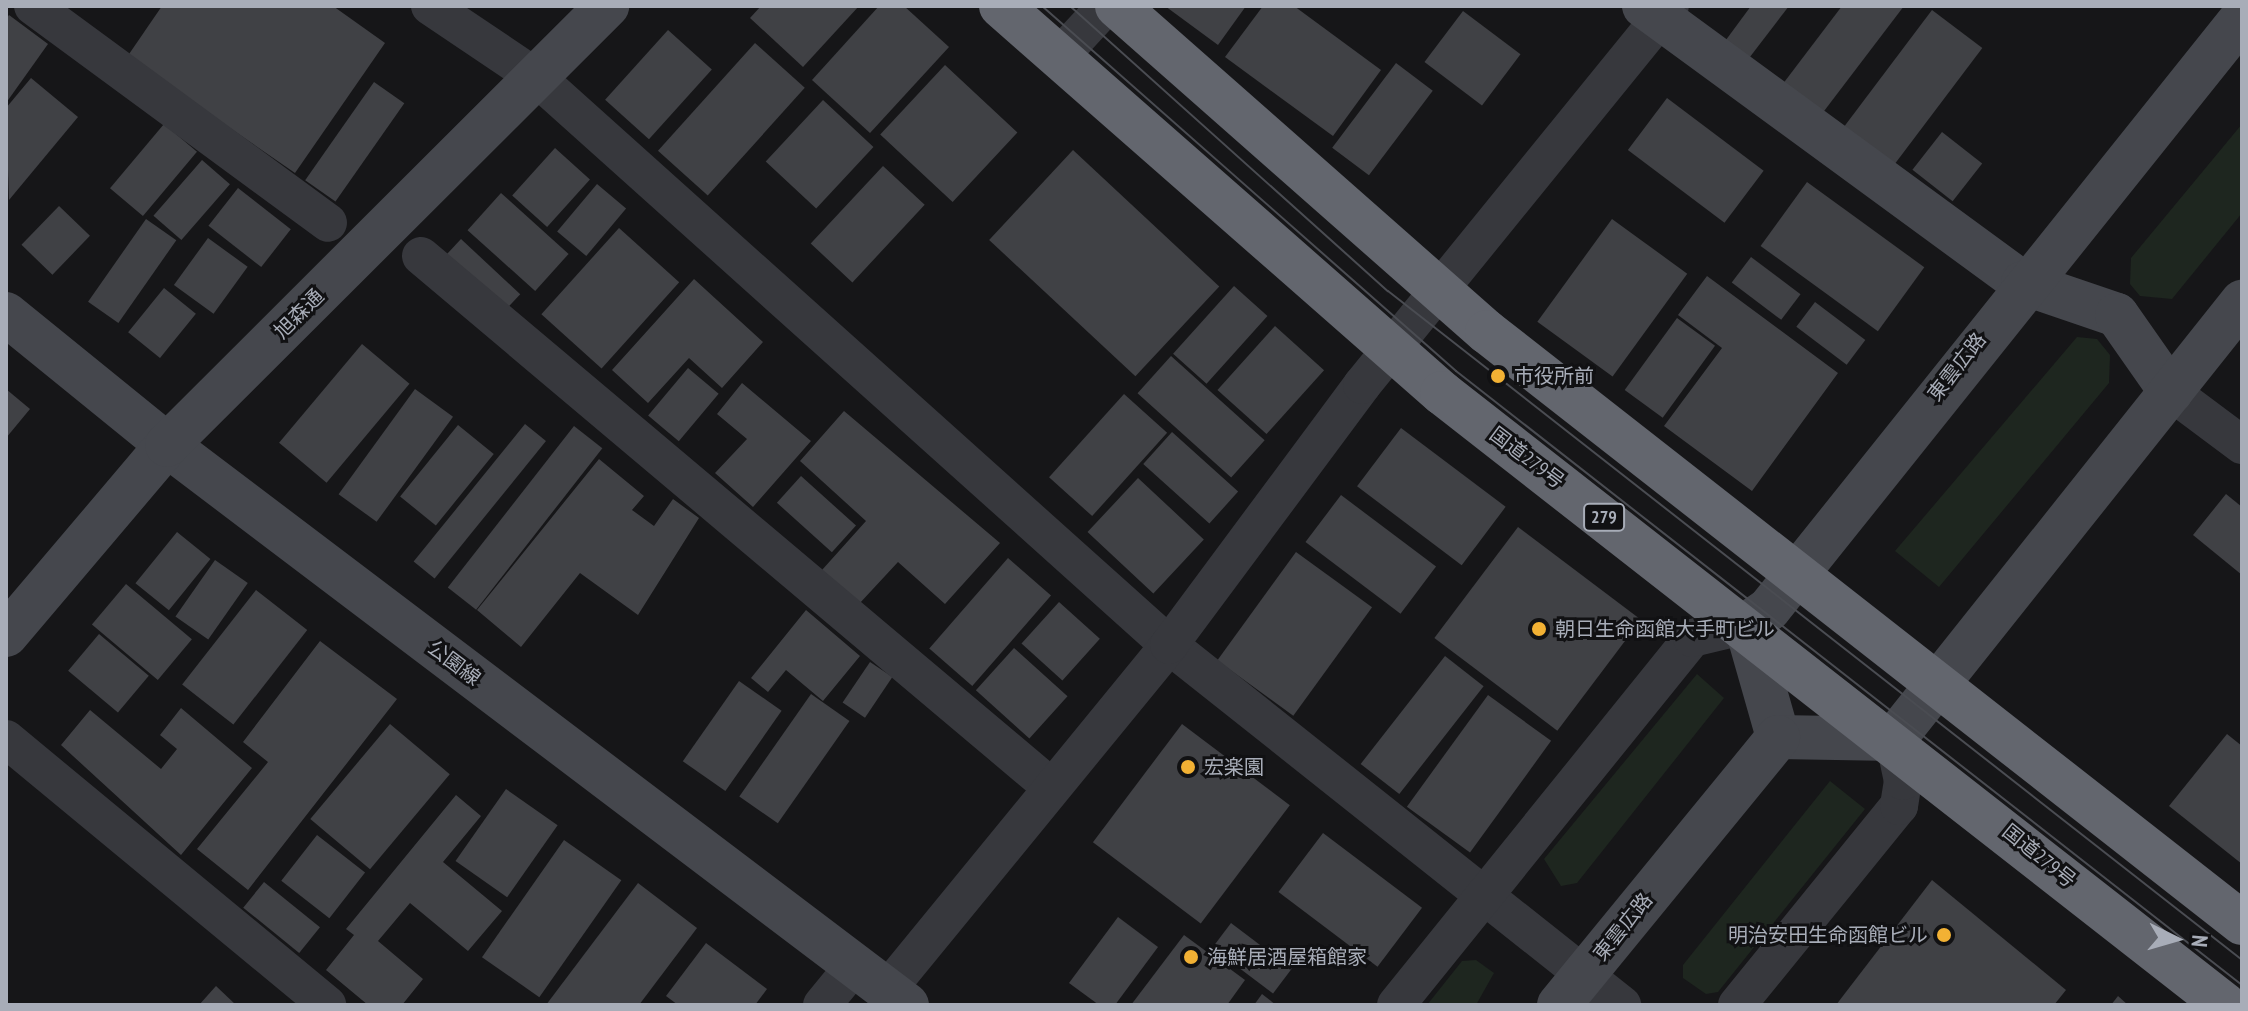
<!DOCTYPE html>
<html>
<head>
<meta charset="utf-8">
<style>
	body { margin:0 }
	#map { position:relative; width:2248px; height:1011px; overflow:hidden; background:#161618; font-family:"PT Sans Narrow","Noto Sans JP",sans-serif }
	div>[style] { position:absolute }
	.green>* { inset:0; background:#1e261f }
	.building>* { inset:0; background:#404145; transform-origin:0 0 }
	.street>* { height:38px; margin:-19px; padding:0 19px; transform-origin:19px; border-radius:19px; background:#37383d }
	.secondary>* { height:44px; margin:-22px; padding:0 22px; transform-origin:22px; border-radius:22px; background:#45474d }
	.highway>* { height:44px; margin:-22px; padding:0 22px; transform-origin:22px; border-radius:22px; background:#63666e }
	.tram>* { height:2px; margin:-1px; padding:0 1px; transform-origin:1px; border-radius:1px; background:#4a4c52 }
	.dots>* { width:22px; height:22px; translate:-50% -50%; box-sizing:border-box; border:4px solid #111113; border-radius:50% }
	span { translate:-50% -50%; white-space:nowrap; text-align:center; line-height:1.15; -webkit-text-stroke:6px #111113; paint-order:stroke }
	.shield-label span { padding:2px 6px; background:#111113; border:2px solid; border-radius:6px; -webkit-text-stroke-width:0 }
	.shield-label { font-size:18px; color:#a8adb8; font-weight:700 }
	.street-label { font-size:20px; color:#a8adb8 }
	.poi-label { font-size:20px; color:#a8adb8 }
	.left { translate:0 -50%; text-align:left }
	.right { translate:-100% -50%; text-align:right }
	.frame { position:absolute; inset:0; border:8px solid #a8adb8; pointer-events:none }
	.north { position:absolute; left:2136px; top:899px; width:80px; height:80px; -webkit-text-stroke:6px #111113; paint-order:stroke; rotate:95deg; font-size:22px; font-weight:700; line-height:32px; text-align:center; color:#a8adb8 }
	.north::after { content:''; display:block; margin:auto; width:28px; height:36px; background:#a8adb8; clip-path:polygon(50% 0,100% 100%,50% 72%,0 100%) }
</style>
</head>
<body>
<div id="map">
	<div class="green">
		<i style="clip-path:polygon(2242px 124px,2242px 213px,2172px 299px,2140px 296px,2130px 284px,2131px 258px)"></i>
		<i style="clip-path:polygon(2077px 337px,2097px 339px,2110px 355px,2109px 383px,1939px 587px,1895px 551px)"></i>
		<i style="clip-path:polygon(1697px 674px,1724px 698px,1577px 883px,1561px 886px,1544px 859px)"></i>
		<i style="clip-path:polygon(1830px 781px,1865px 809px,1718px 992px,1706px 994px,1683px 978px,1683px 965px)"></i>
		<i style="clip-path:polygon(1476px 960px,1494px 973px,1476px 1005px,1427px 1005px,1462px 961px)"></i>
	</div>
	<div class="building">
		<i style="clip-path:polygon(162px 6px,333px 6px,385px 43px,295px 173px,127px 57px)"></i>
		<i style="clip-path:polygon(761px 6px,859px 6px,803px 67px,750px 18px)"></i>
		<i style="clip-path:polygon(879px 6px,904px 6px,949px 47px,870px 133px,812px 80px)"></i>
		<i style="clip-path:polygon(1165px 6px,1246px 6px,1218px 45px)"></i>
		<i style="clip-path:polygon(1263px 6px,1294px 6px,1381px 70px,1333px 136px,1225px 57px)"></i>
		<i style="clip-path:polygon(1751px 6px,1789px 6px,1743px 66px,1720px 48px)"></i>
		<i style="clip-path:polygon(1842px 6px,1904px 6px,1818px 119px,1779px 89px)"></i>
		<i style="left:1932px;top:10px;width:63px;height:148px;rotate:37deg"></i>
		<i style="left:1463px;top:11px;width:72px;height:64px;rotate:37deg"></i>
		<i style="clip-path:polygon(9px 15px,48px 44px,6px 103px,6px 19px)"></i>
		<i style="left:668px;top:30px;width:59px;height:94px;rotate:42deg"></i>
		<i style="left:755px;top:43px;width:67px;height:145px;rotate:42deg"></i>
		<i style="left:1396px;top:63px;width:46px;height:106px;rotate:37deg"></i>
		<i style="left:945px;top:65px;width:99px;height:95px;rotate:43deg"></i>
		<i style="clip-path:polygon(31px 78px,78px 117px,9px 200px,6px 108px)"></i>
		<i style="left:374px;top:82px;width:37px;height:120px;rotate:35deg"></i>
		<i style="left:1667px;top:98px;width:121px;height:65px;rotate:37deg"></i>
		<i style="left:823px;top:100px;width:69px;height:84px;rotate:43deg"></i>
		<i style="left:164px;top:124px;width:43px;height:84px;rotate:40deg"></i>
		<i style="left:1942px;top:132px;width:51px;height:48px;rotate:38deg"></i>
		<i style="left:555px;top:148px;width:47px;height:64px;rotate:42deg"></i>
		<i style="left:1073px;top:150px;width:200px;height:123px;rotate:43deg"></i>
		<i style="left:202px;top:160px;width:37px;height:74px;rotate:41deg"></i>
		<i style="left:883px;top:166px;width:57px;height:106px;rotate:43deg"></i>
		<i style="left:1807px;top:182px;width:145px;height:79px;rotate:36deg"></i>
		<i style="left:597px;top:184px;width:38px;height:62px;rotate:40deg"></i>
		<i style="left:238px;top:188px;width:67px;height:48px;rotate:38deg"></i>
		<i style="left:501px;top:193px;width:91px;height:50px;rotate:42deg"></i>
		<i style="left:59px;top:206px;width:43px;height:54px;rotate:44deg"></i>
		<i style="left:146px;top:219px;width:37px;height:101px;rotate:35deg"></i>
		<i style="left:1612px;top:219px;width:93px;height:127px;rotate:36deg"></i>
		<i style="left:619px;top:228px;width:81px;height:116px;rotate:42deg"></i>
		<i style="left:208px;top:238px;width:49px;height:58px;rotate:36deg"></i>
		<i style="left:461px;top:239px;width:81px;height:30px;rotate:43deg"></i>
		<i style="left:1751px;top:257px;width:62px;height:32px;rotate:37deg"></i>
		<i style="clip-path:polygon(1707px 276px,1838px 373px,1752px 491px,1664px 426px,1722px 348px,1678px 315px)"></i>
		<i style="clip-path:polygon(694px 279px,763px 342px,722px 388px,689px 358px,648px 403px,612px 370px)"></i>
		<i style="left:1234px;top:286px;width:45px;height:91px;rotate:42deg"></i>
		<i style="left:164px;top:288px;width:41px;height:57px;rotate:39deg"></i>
		<i style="left:1815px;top:302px;width:63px;height:31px;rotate:37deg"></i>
		<i style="left:1677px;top:318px;width:47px;height:89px;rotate:36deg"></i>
		<i style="left:1275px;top:326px;width:66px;height:86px;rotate:42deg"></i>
		<i style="left:362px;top:344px;width:62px;height:129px;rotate:40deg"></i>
		<i style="left:1171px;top:356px;width:126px;height:50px;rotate:42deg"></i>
		<i style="left:688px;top:368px;width:40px;height:62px;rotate:40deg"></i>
		<i style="clip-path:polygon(742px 383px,811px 441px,753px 507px,715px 473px,747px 439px,717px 414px)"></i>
		<i style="clip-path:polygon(6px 389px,30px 409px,6px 438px)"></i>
		<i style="left:415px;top:389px;width:47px;height:130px;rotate:36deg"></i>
		<i style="left:1124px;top:394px;width:58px;height:112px;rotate:42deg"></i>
		<i style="clip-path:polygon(844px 411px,1000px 543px,945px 604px,898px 562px,859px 604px,822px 570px,866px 521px,800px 461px)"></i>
		<i style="left:525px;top:424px;width:27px;height:177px;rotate:39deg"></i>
		<i style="left:458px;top:425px;width:46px;height:92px;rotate:39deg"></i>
		<i style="left:574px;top:426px;width:36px;height:205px;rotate:38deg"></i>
		<i style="left:1401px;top:428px;width:131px;height:73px;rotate:37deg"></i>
		<i style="left:1172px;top:432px;width:89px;height:43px;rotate:42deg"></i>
		<i style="clip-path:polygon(599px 459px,644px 496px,632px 510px,654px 526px,673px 499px,699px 518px,638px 615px,580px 573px,521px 647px,477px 610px)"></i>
		<i style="left:801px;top:476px;width:74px;height:36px;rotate:42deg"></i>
		<i style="left:1138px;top:478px;width:90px;height:74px;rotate:43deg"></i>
		<i style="clip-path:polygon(2226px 494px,2242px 507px,2242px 575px,2193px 535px)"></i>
		<i style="left:1341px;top:495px;width:119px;height:59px;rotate:37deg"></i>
		<i style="left:1518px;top:527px;width:154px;height:139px;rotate:37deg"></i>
		<i style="left:177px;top:532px;width:43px;height:66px;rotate:39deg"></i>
		<i style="left:1296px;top:552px;width:94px;height:134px;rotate:36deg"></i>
		<i style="left:1008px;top:558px;width:57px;height:120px;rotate:41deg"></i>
		<i style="left:215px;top:560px;width:40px;height:69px;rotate:35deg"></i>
		<i style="left:126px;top:584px;width:86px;height:53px;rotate:40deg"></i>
		<i style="left:256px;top:590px;width:65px;height:120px;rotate:38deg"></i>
		<i style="left:1059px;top:602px;width:55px;height:56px;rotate:42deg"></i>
		<i style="clip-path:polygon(806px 610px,860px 656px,823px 701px,786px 670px,768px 692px,751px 678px)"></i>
		<i style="left:99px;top:634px;width:65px;height:48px;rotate:40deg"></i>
		<i style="clip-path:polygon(320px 641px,397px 699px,248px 890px,197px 849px,268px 762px,243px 742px)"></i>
		<i style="left:1014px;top:648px;width:72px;height:57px;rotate:42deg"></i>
		<i style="left:1445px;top:656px;width:49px;height:137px;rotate:38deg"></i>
		<i style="left:870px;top:662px;width:27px;height:49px;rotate:34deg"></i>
		<i style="left:739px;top:681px;width:52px;height:98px;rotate:35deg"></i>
		<i style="left:811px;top:694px;width:47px;height:125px;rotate:35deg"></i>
		<i style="left:1488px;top:695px;width:78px;height:138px;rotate:36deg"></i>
		<i style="clip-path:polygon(181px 708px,252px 768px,181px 855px,61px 745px,90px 710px,161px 769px,177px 749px,160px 735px)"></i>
		<i style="left:390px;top:724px;width:78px;height:124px;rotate:40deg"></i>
		<i style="left:1182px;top:724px;width:135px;height:148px;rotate:37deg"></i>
		<i style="clip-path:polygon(2227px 734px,2242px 746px,2242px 864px,2169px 806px)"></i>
		<i style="left:506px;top:789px;width:63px;height:88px;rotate:35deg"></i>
		<i style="clip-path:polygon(456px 795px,481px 816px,443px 862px,502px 911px,468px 951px,410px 903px,378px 941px,423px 979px,402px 1005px,368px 1005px,326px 970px,354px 935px,346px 929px)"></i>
		<i style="left:1323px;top:833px;width:124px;height:74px;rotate:37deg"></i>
		<i style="left:317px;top:835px;width:61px;height:58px;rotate:38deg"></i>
		<i style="left:564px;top:840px;width:70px;height:143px;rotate:35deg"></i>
		<i style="clip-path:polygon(1932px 880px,2066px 990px,2054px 1005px,1836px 1005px)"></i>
		<i style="left:264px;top:882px;width:72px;height:33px;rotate:39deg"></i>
		<i style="clip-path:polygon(638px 883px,697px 928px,639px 1005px,546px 1005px)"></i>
		<i style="clip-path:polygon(1118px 917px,1158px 947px,1115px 1005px,1099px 1005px,1069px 983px)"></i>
		<i style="left:1231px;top:923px;width:76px;height:31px;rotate:37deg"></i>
		<i style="clip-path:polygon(1184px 935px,1245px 980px,1227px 1005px,1131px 1005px)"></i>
		<i style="clip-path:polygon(706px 943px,767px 989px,755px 1005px,678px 1005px,666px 996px)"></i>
		<i style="clip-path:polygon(216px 986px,236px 1005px,199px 1005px)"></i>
		<i style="clip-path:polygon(1262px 994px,1276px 1005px,1254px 1005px)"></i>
		<i style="clip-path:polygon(2118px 996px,2128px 1005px,2111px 1005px)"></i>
	</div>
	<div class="street">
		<i style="left:33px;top:6px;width:366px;rotate:36.3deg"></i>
		<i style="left:430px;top:6px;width:129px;rotate:33.9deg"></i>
		<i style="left:537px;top:78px;width:849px;rotate:41.9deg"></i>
		<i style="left:1169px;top:645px;width:579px;rotate:38.47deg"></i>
		<i style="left:1059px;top:57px;width:69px;rotate:-47.3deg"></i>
		<i style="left:421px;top:256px;width:823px;rotate:40.12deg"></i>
		<i style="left:2171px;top:392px;width:89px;rotate:36.7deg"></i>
		<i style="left:6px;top:739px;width:417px;rotate:39.6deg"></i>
		<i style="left:887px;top:990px;width:446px;rotate:-50.7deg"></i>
		<i style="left:1169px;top:645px;width:324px;rotate:-53.4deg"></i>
		<i style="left:1362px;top:385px;width:488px;rotate:-50.9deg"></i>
		<i style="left:822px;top:1005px;width:50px;rotate:-50.6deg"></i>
		<i style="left:1396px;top:1005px;width:471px;rotate:-51.1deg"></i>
		<i style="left:1692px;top:638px;width:56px;rotate:-13.5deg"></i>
		<i style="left:1737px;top:1005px;width:257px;rotate:-50.9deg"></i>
		<i style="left:1899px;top:806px;width:25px;rotate:-81deg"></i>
		<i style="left:1903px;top:781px;width:43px;rotate:-102.1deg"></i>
	</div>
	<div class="secondary">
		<i style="left:1644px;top:6px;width:469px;rotate:36.2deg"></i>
		<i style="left:2023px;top:283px;width:99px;rotate:18.8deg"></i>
		<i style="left:2117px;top:315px;width:94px;rotate:55deg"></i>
		<i style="left:6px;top:314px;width:208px;rotate:39.1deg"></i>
		<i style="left:167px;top:445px;width:928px;rotate:37.12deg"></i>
		<i style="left:6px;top:635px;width:249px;rotate:-49.7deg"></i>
		<i style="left:167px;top:445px;width:622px;rotate:-44.93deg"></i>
		<i style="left:1778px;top:737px;width:116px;rotate:-105.9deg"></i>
		<i style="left:1746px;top:625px;width:28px;rotate:-35deg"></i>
		<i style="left:1769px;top:609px;width:757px;rotate:-51.33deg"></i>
		<i style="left:1778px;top:737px;width:116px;rotate:1deg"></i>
		<i style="left:1894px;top:739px;width:559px;rotate:-51.47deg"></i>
		<i style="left:1559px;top:1005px;width:346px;rotate:-50.7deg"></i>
	</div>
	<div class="highway">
		<i style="left:1001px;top:6px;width:587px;rotate:41.27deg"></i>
		<i style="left:1442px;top:393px;width:994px;rotate:38.01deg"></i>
		<i style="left:1117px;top:6px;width:493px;rotate:41.4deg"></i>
		<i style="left:1487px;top:332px;width:959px;rotate:38.05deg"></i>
	</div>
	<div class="tram">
		<i style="left:1042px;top:6px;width:552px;rotate:41.4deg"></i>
		<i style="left:1456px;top:371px;width:997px;rotate:38deg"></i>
		<i style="left:1070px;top:6px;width:427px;rotate:41.9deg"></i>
		<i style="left:1388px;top:291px;width:1085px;rotate:38.07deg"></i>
	</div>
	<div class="dots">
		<i style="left:1498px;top:376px;background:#f2b134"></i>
		<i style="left:1539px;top:629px;background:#f2b134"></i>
		<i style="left:1188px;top:767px;background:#f2b134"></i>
		<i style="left:1944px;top:935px;background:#f2b134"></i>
		<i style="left:1191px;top:957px;background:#f2b134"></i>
	</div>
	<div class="shield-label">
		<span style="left:1604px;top:517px">279</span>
	</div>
	<div class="street-label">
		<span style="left:299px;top:314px;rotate:-45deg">旭森通</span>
		<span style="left:1957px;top:367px;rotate:-52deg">東雲広路</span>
		<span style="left:1527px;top:458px;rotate:37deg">国道279号</span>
		<span style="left:454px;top:663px;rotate:37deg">公園線</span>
		<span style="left:2039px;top:856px;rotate:39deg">国道279号</span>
		<span style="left:1623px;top:927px;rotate:-51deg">東雲広路</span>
	</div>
	<div class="poi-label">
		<span class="left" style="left:1514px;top:376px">市役所前</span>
		<span class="left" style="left:1555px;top:629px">朝日生命函館大手町ビル</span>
		<span class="left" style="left:1204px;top:767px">宏楽園</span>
		<span class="right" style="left:1928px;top:935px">明治安田生命函館ビル</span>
		<span class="left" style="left:1207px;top:957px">海鮮居酒屋箱館家</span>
	</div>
	<div class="frame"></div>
	<div class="north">N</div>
</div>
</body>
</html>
